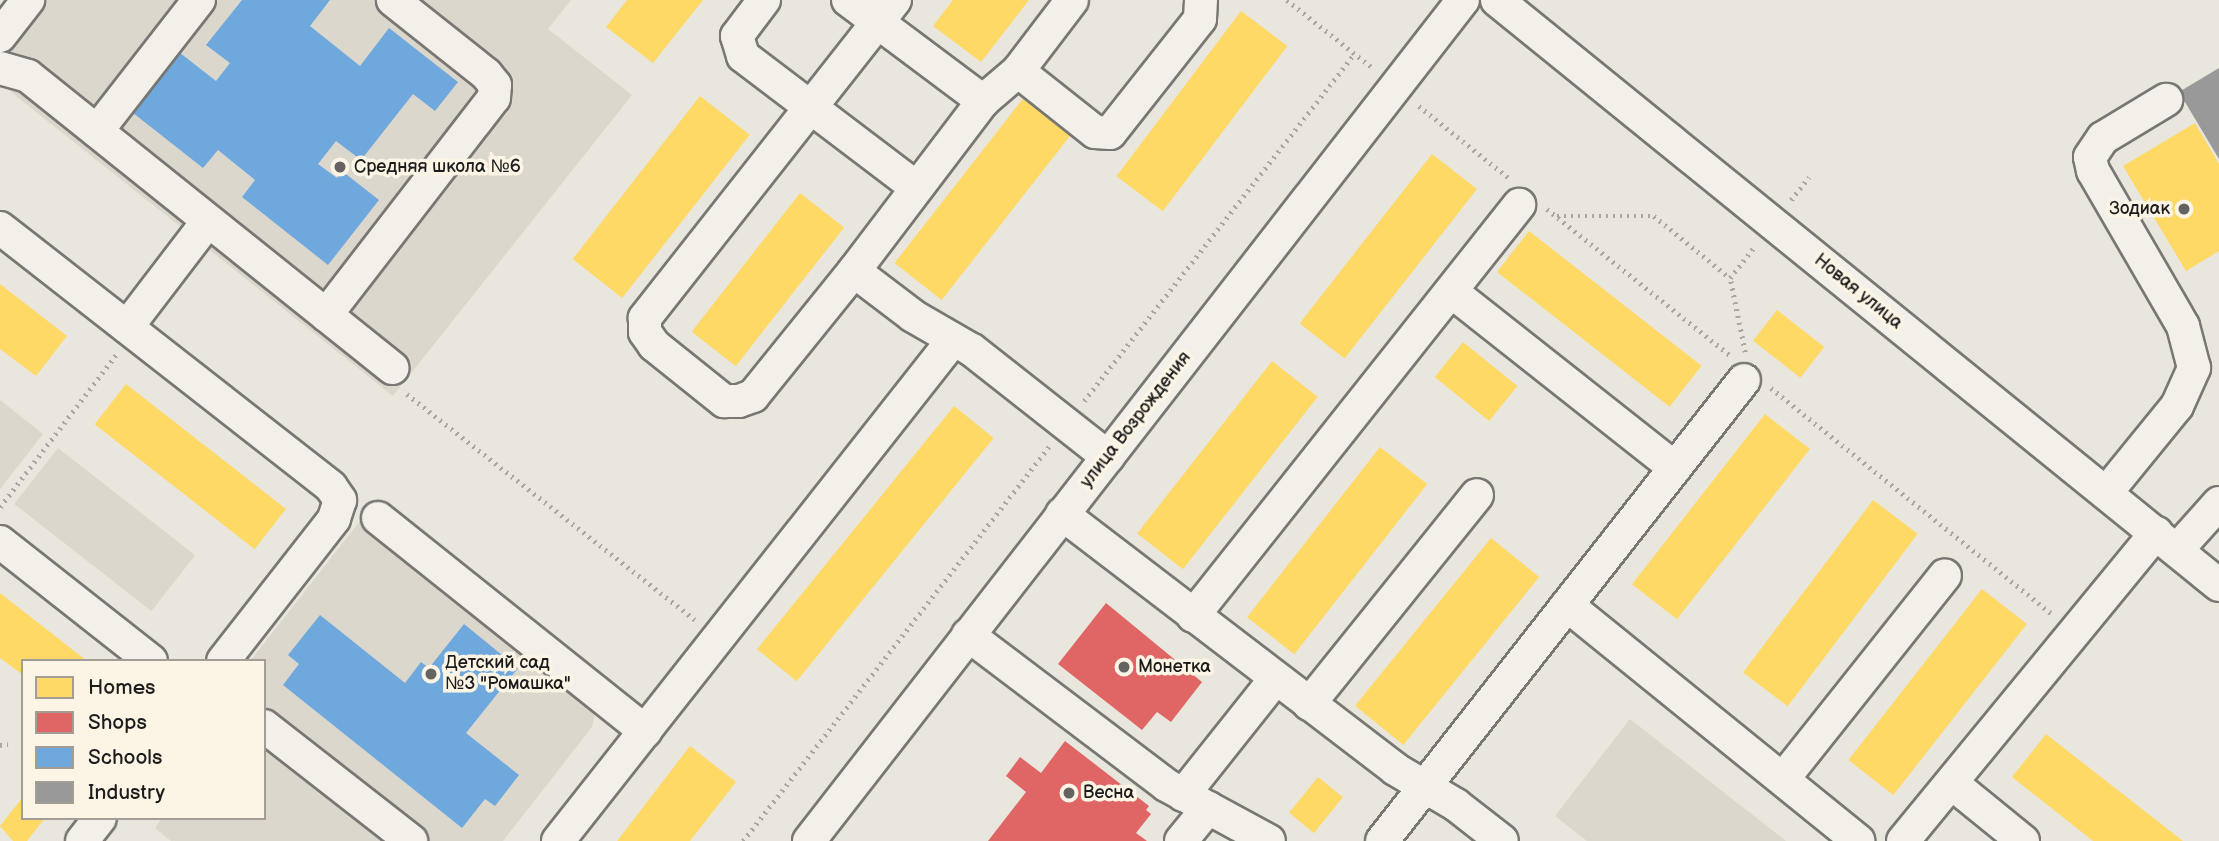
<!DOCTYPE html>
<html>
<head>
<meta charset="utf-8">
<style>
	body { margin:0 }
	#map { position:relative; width:2219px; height:841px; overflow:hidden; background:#e9e6de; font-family:"Balsamiq Sans",sans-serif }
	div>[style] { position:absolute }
	.built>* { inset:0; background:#dbd7cd }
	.green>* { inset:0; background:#dbd7cc; transform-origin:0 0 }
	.homes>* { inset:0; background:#ffd966; transform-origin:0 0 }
	.shops>* { inset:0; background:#e06666 }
	.schools>* { inset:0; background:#6fa8dc }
	.industry>* { inset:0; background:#999 }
	.path>* { height:4.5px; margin-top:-2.25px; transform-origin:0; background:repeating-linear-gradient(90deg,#a9a7a3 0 2px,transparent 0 7px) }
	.roads { filter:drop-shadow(2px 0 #787773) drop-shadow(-2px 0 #787773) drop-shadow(0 2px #787773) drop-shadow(0 -2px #787773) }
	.minor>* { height:32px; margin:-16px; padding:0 16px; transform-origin:16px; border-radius:16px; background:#f3f0ea }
	.dots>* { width:19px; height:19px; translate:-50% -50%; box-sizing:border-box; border:4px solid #fcf5e5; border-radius:50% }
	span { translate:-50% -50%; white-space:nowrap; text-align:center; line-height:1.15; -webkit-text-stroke:7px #fcf5e5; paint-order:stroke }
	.poi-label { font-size:18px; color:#1c1c1c }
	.left { translate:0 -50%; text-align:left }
	.right { translate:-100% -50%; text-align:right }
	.street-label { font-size:18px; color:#1c1c1c }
	.legend { position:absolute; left:21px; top:659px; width:245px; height:161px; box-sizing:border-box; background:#fcf5e5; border:2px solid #a29e95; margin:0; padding:9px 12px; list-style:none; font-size:21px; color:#1c1c1c }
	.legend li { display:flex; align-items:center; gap:14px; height:35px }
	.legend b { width:35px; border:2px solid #a29e95 }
</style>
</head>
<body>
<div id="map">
	<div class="built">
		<i style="clip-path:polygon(48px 0,571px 0,548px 29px,632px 95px,393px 396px,1px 84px,7px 52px)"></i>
		<i style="clip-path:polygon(378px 498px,614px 687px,596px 710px,592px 727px,503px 841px,171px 841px,155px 828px,162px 818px,264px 818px,264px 661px,250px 661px)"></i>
	</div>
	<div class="green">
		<i style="left:496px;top:114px;width:90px;height:243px;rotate:39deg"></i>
		<i style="clip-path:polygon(0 400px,43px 434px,0 489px)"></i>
		<i style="left:58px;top:448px;width:174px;height:71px;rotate:38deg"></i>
		<i style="clip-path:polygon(1630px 719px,1786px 841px,1587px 841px,1555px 816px)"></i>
	</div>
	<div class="homes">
		<i style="clip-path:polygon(627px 0,703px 0,653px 63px,606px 27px)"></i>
		<i style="clip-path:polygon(953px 0,1029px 0,981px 62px,933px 26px)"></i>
		<i style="left:1241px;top:11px;width:58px;height:207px;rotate:37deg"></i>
		<i style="left:700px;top:96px;width:63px;height:207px;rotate:38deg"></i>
		<i style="left:1025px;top:96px;width:60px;height:212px;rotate:38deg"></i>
		<i style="clip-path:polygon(2195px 123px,2219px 164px,2219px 251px,2186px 271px,2123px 166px)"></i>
		<i style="left:1432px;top:154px;width:57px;height:215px;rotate:38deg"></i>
		<i style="left:800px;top:193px;width:56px;height:176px;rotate:38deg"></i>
		<i style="left:1529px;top:231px;width:219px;height:52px;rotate:38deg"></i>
		<i style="clip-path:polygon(0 284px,67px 336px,36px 376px,0 349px)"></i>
		<i style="left:1777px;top:310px;width:60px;height:39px;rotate:38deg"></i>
		<i style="left:1463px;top:342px;width:70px;height:45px;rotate:39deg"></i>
		<i style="left:1272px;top:361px;width:58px;height:219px;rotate:38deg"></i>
		<i style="left:126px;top:384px;width:203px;height:51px;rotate:38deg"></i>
		<i style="left:954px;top:406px;width:51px;height:313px;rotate:39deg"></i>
		<i style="left:1765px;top:414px;width:57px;height:216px;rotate:38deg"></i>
		<i style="left:1380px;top:447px;width:60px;height:216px;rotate:38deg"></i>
		<i style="left:1873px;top:500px;width:56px;height:216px;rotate:37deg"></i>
		<i style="left:1491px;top:538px;width:62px;height:216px;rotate:39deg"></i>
		<i style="left:1982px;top:589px;width:57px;height:217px;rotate:38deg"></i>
		<i style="clip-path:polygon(0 593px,87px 661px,23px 661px,23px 675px,0 658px)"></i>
		<i style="clip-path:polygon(2046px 734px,2183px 841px,2093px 841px,2012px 777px)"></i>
		<i style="clip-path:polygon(690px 746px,736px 782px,690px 841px,617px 841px)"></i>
		<i style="left:1318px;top:777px;width:32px;height:46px;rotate:39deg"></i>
		<i style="clip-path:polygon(23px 797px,23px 818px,45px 818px,27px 841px,13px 841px,0 826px)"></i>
	</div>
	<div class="shops">
		<i style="clip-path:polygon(1106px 603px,1202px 682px,1171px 722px,1157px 712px,1142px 730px,1058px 664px)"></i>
		<i style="clip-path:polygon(1065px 741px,1149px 806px,1146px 810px,1151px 814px,1136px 833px,1147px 841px,988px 841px,1026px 792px,1006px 776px,1020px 757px,1041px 773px)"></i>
	</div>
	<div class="schools">
		<i style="clip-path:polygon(242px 0,330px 0,310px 26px,360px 66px,389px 28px,458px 82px,435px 111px,413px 94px,361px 160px,336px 141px,318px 164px,337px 178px,342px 171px,379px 200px,328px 265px,242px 197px,255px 180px,218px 150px,203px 168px,128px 109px,175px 49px,216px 81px,230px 63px,206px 45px)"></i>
		<i style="clip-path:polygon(320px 615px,405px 683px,421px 662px,429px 668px,464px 624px,518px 668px,466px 733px,519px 775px,495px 806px,485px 799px,462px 828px,283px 685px,299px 664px,288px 655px)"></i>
	</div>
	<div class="industry">
		<i style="clip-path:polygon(2219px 68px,2219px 159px,2179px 92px)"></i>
	</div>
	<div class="path">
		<i style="left:1287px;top:0;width:111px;rotate:38.4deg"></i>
		<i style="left:1419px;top:106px;width:117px;rotate:38.7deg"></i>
		<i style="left:1791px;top:200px;width:29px;rotate:-52deg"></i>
		<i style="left:1547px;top:209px;width:236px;rotate:38.6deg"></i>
		<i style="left:1557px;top:216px;width:97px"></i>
		<i style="left:1654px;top:216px;width:98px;rotate:39.2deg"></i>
		<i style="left:1745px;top:352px;width:76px;rotate:-101.5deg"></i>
		<i style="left:1730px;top:278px;width:41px;rotate:-52deg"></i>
		<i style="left:1771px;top:388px;width:362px;rotate:38.8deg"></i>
		<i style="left:407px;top:394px;width:366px;rotate:38.1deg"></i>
		<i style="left:1084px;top:401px;width:440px;rotate:-52.1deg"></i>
		<i style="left:0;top:507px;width:191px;rotate:-52.7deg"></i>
		<i style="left:0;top:745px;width:8px;rotate:-7deg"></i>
		<i style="left:743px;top:841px;width:499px;rotate:-52.2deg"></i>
	</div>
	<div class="roads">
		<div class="minor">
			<i style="left:764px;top:0;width:45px;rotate:126.9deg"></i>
			<i style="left:737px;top:36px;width:21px;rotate:73deg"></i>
			<i style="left:743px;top:56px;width:218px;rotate:37.2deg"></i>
			<i style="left:848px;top:0;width:169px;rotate:36.8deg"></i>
			<i style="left:895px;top:0;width:405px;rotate:128.2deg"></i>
			<i style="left:645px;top:318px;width:14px;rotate:90deg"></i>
			<i style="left:645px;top:332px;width:16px;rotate:55deg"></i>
			<i style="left:654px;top:345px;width:90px;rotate:38.7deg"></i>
			<i style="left:724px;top:401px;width:15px"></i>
			<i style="left:739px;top:401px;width:15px;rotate:-20deg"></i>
			<i style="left:753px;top:396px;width:161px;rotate:-51.1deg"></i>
			<i style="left:854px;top:271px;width:74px;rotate:37.3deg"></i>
			<i style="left:913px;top:316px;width:68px;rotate:30deg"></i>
			<i style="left:972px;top:350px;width:173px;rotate:38.2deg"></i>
			<i style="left:1497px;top:0;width:929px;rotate:39.02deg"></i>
			<i style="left:0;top:36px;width:46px;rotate:-52.1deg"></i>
			<i style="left:0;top:68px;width:29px;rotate:16deg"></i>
			<i style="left:28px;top:76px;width:467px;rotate:38.7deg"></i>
			<i style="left:1018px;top:71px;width:98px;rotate:38.4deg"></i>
			<i style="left:1095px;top:132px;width:15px;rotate:4deg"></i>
			<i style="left:1110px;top:133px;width:145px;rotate:-51.7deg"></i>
			<i style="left:1200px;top:19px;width:19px;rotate:-87deg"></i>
			<i style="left:97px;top:131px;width:166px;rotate:-52.1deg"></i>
			<i style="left:0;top:228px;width:420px;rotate:38deg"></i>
			<i style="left:331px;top:487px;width:16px;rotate:55deg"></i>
			<i style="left:340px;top:500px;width:20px;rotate:108deg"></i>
			<i style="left:334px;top:519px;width:180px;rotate:128deg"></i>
			<i style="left:854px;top:271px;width:213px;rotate:-52.8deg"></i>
			<i style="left:983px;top:101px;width:46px;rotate:-40.6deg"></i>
			<i style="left:1018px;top:71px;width:89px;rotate:-52.7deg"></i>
			<i style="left:1452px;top:292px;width:284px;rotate:38.3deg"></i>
			<i style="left:326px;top:315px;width:274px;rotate:-52.3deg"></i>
			<i style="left:494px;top:98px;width:13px;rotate:-86deg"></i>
			<i style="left:495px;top:85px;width:14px;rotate:-129deg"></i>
			<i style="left:486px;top:74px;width:119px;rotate:-141.5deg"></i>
			<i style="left:127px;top:327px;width:133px;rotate:-52.6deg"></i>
			<i style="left:2106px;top:493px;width:112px;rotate:-50.8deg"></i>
			<i style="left:2177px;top:406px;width:42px;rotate:-65.9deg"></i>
			<i style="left:2194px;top:368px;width:43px;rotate:-104.7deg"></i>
			<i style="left:2183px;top:326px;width:179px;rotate:-120.1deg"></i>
			<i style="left:2093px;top:171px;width:14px;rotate:-102deg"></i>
			<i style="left:2090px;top:157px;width:23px;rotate:-56deg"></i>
			<i style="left:2103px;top:138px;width:74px;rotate:-31.1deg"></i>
			<i style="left:1062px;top:514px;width:419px;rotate:37.4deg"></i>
			<i style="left:1395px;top:769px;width:71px;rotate:30.5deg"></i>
			<i style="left:1456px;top:805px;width:58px;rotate:38deg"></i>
			<i style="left:378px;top:518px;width:342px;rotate:38.6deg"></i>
			<i style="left:0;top:542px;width:192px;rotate:38.2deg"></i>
			<i style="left:2177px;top:550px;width:63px;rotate:-48.2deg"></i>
			<i style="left:1567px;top:605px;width:375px;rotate:39deg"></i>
			<i style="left:1193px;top:616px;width:525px;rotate:-51.58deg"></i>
			<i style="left:968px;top:635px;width:248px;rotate:37.1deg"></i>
			<i style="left:1166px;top:785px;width:117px;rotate:28.5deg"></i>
			<i style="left:1309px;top:704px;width:268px;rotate:-51.2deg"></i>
			<i style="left:264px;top:726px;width:187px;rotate:38deg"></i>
			<i style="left:1783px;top:779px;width:260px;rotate:-51.5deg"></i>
			<i style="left:1954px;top:785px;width:89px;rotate:39.1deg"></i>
			<i style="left:1183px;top:795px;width:149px;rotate:-51.5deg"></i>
			<i style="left:82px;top:841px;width:29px;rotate:-52deg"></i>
			<i style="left:558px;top:841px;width:638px;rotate:-51.75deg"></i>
			<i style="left:809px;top:841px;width:1065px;rotate:-52.13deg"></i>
			<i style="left:1181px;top:841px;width:43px;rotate:-50.7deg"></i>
			<i style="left:1382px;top:841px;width:586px;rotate:-51.86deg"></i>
			<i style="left:1903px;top:841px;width:399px;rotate:-50.6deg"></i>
		</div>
	</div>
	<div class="dots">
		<i style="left:340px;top:167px;background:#646360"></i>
		<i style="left:2184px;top:209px;background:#646360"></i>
		<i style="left:1124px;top:667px;background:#646360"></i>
		<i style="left:431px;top:674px;background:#646360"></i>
		<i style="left:1069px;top:793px;background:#646360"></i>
	</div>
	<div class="poi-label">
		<span class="left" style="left:354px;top:167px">Средняя школа №6</span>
		<span class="right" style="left:2170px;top:209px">Зодиак</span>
		<span class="left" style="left:445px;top:674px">Детский сад<br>№3 "Ромашка"</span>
		<span class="left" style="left:1138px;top:667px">Монетка</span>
		<span class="left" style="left:1083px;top:793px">Весна</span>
	</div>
	<div class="street-label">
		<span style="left:1858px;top:292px;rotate:39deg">Новая улица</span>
		<span style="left:1136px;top:420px;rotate:-52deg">улица Возрождения</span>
	</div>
	<ul class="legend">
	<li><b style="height:19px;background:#ffd966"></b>Homes</li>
	<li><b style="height:19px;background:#e06666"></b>Shops</li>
	<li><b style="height:19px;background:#6fa8dc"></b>Schools</li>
	<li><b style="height:19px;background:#999"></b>Industry</li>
	</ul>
</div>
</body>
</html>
